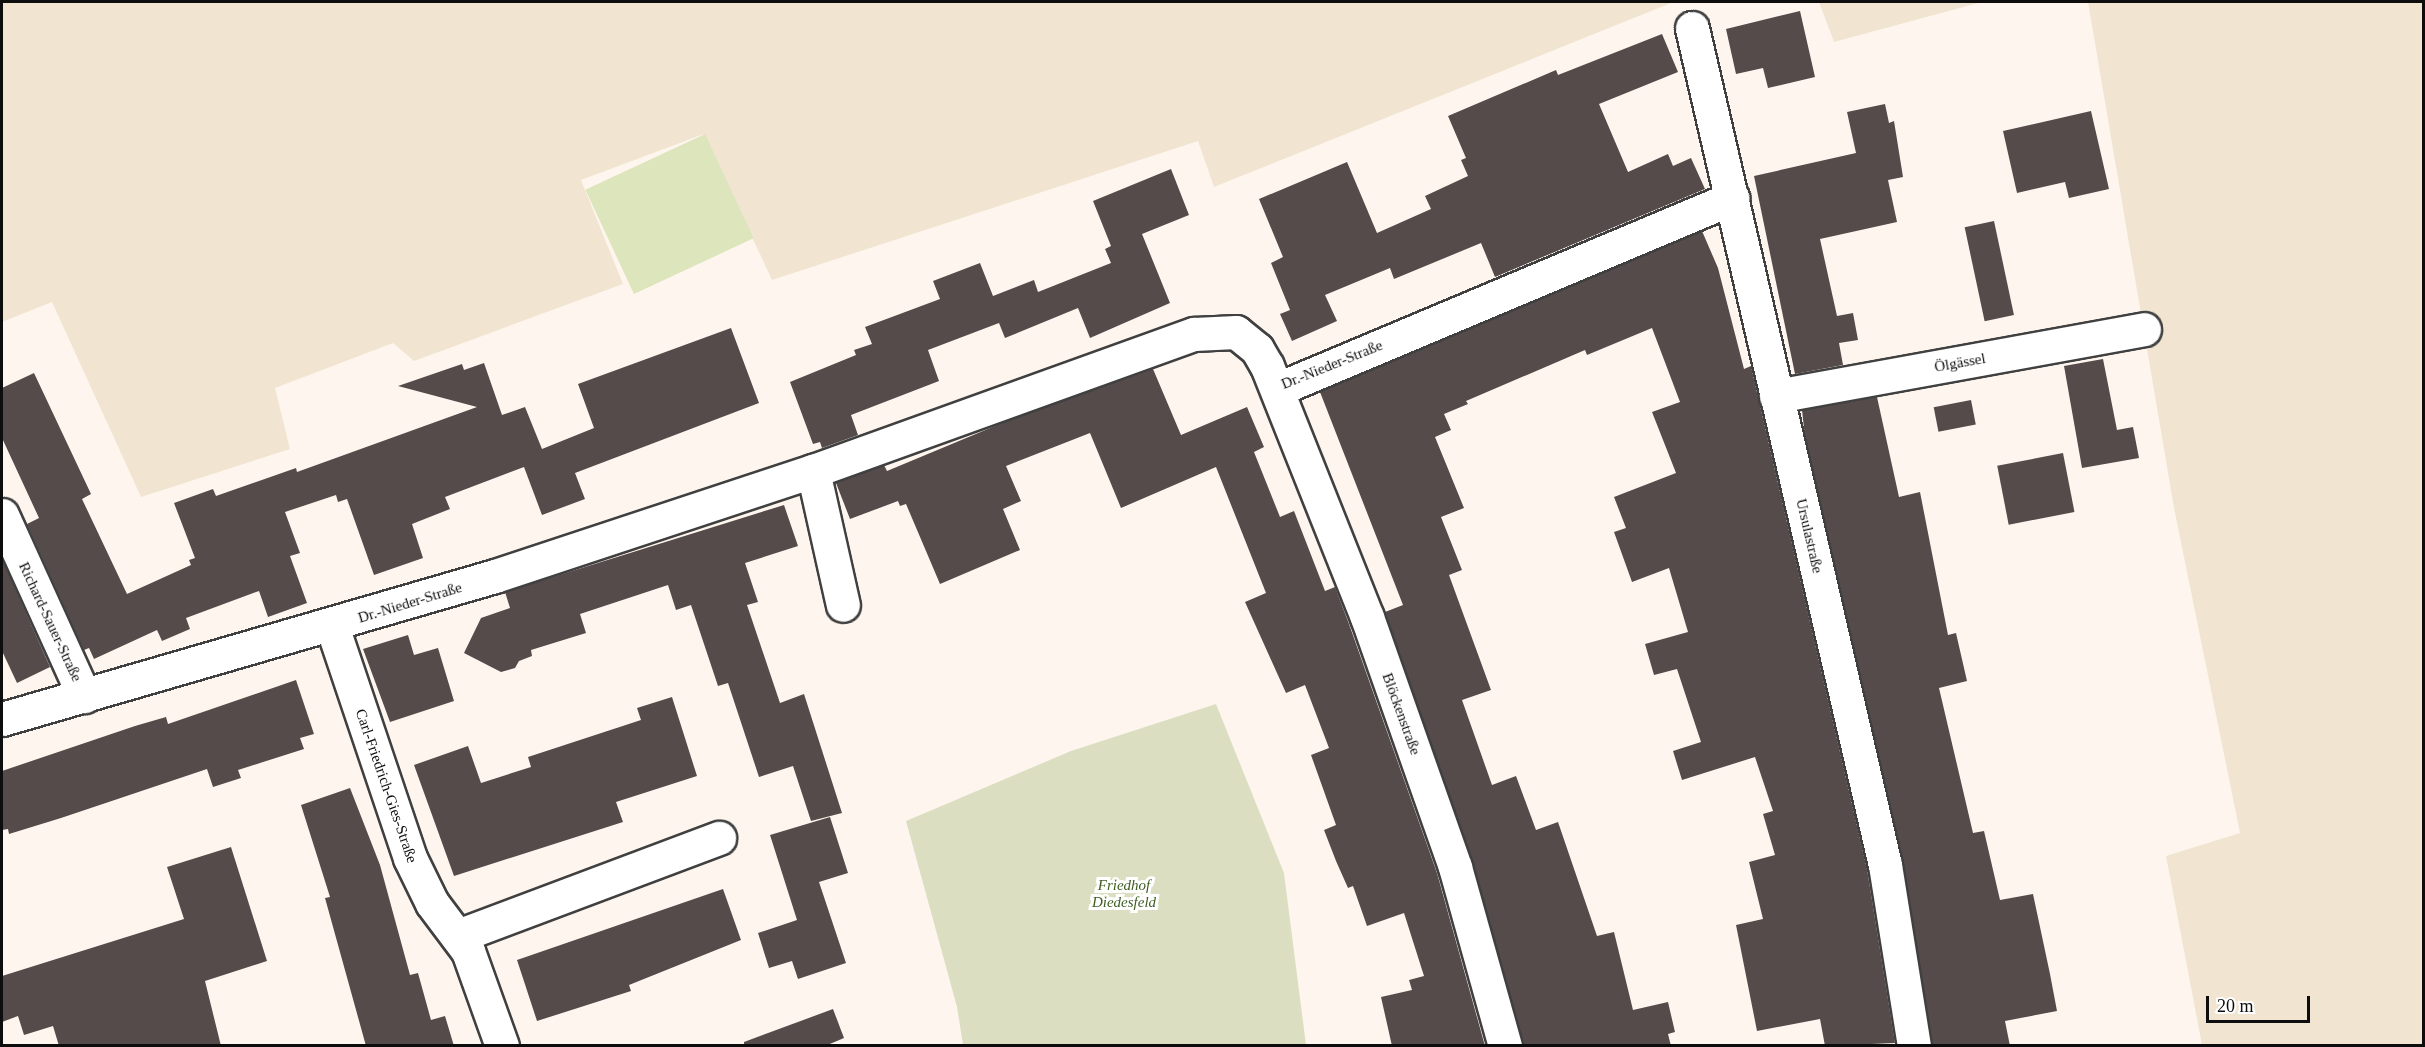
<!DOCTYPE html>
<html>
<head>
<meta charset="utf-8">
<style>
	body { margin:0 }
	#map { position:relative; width:2425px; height:1047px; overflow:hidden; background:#fef6ee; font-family:"Times New Roman",serif }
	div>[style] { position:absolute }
	.farmland>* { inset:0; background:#f1e5d1 }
	.green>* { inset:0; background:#dce5bb; transform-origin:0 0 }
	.cemetery>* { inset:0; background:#dcdec1 }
	.building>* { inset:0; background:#554b4a; transform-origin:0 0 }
	.roads { filter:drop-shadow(2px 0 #404040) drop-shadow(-2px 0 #404040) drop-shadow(0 2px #404040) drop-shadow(0 -2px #404040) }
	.minor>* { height:33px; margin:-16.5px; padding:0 16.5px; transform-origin:16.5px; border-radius:16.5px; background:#fff }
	span { translate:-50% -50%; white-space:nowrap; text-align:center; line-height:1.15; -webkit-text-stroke:6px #fff; paint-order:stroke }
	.street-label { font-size:15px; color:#0d0d0d }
	.park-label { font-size:15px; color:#405f23; font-style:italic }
	.frame { position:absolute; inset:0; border:3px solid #0d0d0d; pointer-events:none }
	.scale { position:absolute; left:2206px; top:996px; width:104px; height:27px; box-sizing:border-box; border:3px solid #0d0d0d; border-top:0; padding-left:8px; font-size:18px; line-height:21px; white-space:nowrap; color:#0d0d0d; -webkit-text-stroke:4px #fff; paint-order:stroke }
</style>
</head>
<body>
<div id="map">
	<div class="farmland">
		<i style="clip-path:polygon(2px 2px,1671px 2px,1671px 3px,1214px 187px,1198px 141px,772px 280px,704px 134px,581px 180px,623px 284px,414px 361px,393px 343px,275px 388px,290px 449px,141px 497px,52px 302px,2px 322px)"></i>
		<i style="clip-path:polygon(1819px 2px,1982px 2px,1834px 42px)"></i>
		<i style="clip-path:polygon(2088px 2px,2423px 2px,2423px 1045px,2202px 1045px,2166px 856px,2240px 833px,2174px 508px)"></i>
	</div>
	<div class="green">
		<i style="left:705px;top:134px;width:115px;height:132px;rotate:65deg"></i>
	</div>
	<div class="cemetery">
		<i style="clip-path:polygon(1216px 704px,1284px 873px,1306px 1045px,963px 1045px,957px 1007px,906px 821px,1071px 751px)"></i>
	</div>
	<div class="building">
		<i style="clip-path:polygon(1800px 11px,1815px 77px,1768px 88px,1763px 68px,1736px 74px,1726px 29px)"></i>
		<i style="clip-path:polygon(1662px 34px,1678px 72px,1599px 104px,1628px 172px,1668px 154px,1673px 166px,1691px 158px,1705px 189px,1495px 277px,1481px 243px,1394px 279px,1390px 268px,1325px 295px,1337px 321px,1292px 341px,1280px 314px,1290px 310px,1271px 263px,1283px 257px,1259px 199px,1347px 162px,1377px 233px,1431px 209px,1425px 196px,1468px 176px,1461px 160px,1466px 158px,1448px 116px,1556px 70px,1558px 75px)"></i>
		<i style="clip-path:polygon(1885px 104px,1889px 123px,1894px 121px,1903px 177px,1888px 180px,1897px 222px,1820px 239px,1837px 316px,1853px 313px,1858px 340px,1839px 343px,1843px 365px,1795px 374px,1754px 176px,1856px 153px,1847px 112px)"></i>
		<i style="clip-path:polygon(2091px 111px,2109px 189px,2069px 198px,2065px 182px,2017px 193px,2003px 131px)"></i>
		<i style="clip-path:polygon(1171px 169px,1189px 215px,1142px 234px,1170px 303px,1090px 338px,1078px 308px,1005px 338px,999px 323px,928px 350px,939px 381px,851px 415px,858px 435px,822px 448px,820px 442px,813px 444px,790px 382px,856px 355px,854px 350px,872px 344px,865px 327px,940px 299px,933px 281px,980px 263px,993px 296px,1034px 280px,1038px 292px,1111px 263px,1105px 249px,1111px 246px,1093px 201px)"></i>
		<i style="left:1994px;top:221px;width:96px;height:30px;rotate:78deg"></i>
		<i style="clip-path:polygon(1702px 231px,1718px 268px,1744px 369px,1751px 366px,1867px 869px,1895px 1043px,1825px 1046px,1820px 1019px,1757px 1031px,1736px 925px,1763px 919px,1749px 862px,1775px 855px,1763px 814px,1773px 811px,1755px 757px,1682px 780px,1673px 751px,1701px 742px,1677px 669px,1654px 675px,1645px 644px,1688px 632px,1669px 568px,1632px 582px,1614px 532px,1626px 528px,1614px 497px,1676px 473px,1652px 412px,1680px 402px,1652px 328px,1587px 355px,1585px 350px,1466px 401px,1468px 404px,1444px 414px,1451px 430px,1435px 437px,1464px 508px,1441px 517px,1462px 570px,1449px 575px,1491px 690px,1462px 700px,1492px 785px,1516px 776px,1536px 830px,1558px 822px,1597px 936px,1614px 932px,1633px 1010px,1668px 1002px,1675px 1032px,1668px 1034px,1671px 1046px,1523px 1046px,1473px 862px,1385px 612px,1403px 605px,1320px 392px)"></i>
		<i style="clip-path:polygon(731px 328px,759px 403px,575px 473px,585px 499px,542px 515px,524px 467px,445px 497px,450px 509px,412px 524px,423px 558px,374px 575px,347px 499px,338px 502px,336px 495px,285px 512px,300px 553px,290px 556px,307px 603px,268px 617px,259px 591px,186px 618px,190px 629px,162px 641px,157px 630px,94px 659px,89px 648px,84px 650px,27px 524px,39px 518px,2px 438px,2px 388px,34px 373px,91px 494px,82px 499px,127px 594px,191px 565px,189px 560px,195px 558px,174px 503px,213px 489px,216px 496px,296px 468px,297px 472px,477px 407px,398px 386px,462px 364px,464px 370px,484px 363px,502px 415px,525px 407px,542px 449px,594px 428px,578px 384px)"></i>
		<i style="clip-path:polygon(2103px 359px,2117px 430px,2133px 427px,2139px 458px,2082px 468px,2064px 366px)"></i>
		<i style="clip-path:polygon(1153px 369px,1181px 435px,1247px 407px,1264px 447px,1254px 452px,1280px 517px,1294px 511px,1325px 591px,1335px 587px,1349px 624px,1437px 873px,1485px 1046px,1392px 1046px,1381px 997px,1412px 990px,1409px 980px,1424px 976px,1404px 913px,1367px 926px,1353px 886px,1348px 888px,1336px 861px,1324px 830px,1336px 825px,1311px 755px,1329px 748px,1305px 685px,1286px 693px,1245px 602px,1266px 593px,1216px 467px,1121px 508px,1090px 433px,1006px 466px,1021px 501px,1003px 509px,1020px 550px,940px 584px,906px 504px,900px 506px,898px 501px,850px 519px,836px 483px,884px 465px,887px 471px,1007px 421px)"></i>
		<i style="clip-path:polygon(1877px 397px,1899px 497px,1920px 492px,1948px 635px,1956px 633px,1967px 681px,1939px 688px,1973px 833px,1984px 831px,2000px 900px,2033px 894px,2050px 974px,2057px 1011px,2005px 1021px,2010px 1046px,1932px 1046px,1903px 861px,1805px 437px,1802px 410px)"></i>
		<i style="left:1971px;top:400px;width:25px;height:38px;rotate:79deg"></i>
		<i style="left:2063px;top:453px;width:60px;height:67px;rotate:79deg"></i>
		<i style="clip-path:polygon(784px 505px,798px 546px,745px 563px,758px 602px,747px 605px,780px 703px,804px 694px,842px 813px,811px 821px,793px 766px,759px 777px,728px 683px,718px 686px,691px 605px,676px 610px,668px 585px,580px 614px,586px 633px,531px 650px,532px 656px,519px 661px,515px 668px,501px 672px,464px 653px,481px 618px,510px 608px,505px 592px)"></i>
		<i style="clip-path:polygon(2px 559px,50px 667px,17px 683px,2px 651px)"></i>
		<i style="clip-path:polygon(408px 635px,414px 655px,438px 648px,454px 701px,390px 722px,363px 649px)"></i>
		<i style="clip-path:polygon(296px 680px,314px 734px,300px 738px,304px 749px,238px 770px,241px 778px,213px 787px,207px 769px,61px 818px,9px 834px,8px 829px,2px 830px,2px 771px,135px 726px,166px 717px,168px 724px)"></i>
		<i style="clip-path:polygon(672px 697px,697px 776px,616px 802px,623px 822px,454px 876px,414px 765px,468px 746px,481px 783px,531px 767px,528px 757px,641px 720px,637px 708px)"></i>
		<i style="clip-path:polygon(350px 788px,380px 865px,410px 975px,418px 973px,431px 1020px,445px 1016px,454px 1046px,366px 1046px,325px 898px,330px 897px,301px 805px)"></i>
		<i style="clip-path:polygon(830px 817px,848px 873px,819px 882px,846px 963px,798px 979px,792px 961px,769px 968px,758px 933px,797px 920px,770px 835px)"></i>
		<i style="clip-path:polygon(231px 847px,267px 961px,205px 981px,221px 1046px,59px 1046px,53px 1026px,24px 1035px,18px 1016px,2px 1022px,2px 976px,184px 919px,167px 867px)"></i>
		<i style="clip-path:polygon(723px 889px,741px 940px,629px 985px,631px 991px,537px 1021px,517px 960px)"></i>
		<i style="clip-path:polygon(833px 1009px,844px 1038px,825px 1046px,744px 1046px,744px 1042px)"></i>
	</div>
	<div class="roads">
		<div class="minor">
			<i style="left:1692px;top:28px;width:859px;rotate:77.02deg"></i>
			<i style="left:1885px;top:865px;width:183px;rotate:80.9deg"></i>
			<i style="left:1278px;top:389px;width:493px;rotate:-22.8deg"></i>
			<i style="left:1776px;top:396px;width:374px;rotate:-10.3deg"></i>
			<i style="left:813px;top:471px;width:137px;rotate:77.4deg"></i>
			<i style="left:2px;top:515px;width:199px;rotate:65.6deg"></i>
			<i style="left:332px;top:626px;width:245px;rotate:71.4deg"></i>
			<i style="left:410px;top:858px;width:50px;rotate:63.9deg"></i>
			<i style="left:432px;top:903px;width:60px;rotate:53.1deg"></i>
			<i style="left:468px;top:951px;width:101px;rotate:70.3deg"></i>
			<i style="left:2px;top:719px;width:513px;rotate:-16.18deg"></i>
			<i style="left:495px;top:576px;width:335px;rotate:-18.3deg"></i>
			<i style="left:813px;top:471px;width:405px;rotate:-19.8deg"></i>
			<i style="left:1194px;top:334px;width:42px;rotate:-2.7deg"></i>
			<i style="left:1236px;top:332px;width:27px;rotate:39deg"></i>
			<i style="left:1257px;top:349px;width:20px;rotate:60deg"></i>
			<i style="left:1267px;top:366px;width:270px;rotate:68.3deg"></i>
			<i style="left:1367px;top:617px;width:265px;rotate:70.6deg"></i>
			<i style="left:1455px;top:867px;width:186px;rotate:74.4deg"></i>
			<i style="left:458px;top:936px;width:279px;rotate:-20.6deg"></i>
		</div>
	</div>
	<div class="street-label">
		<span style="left:1960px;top:363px;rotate:-10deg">Ölgässel</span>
		<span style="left:1332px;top:365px;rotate:-22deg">Dr.-Nieder-Straße</span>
		<span style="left:1809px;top:536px;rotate:77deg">Ursulastraße</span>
		<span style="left:410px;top:603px;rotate:-17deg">Dr.-Nieder-Straße</span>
		<span style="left:50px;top:622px;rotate:65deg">Richard-Sauer-Straße</span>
		<span style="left:1401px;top:714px;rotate:70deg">Blöckenstraße</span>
		<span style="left:386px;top:786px;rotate:71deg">Carl-Friedrich-Gies-Straße</span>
	</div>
	<div class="park-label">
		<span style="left:1124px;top:894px">Friedhof<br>Diedesfeld</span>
	</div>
	<div class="frame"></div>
	<div class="scale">20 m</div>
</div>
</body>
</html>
